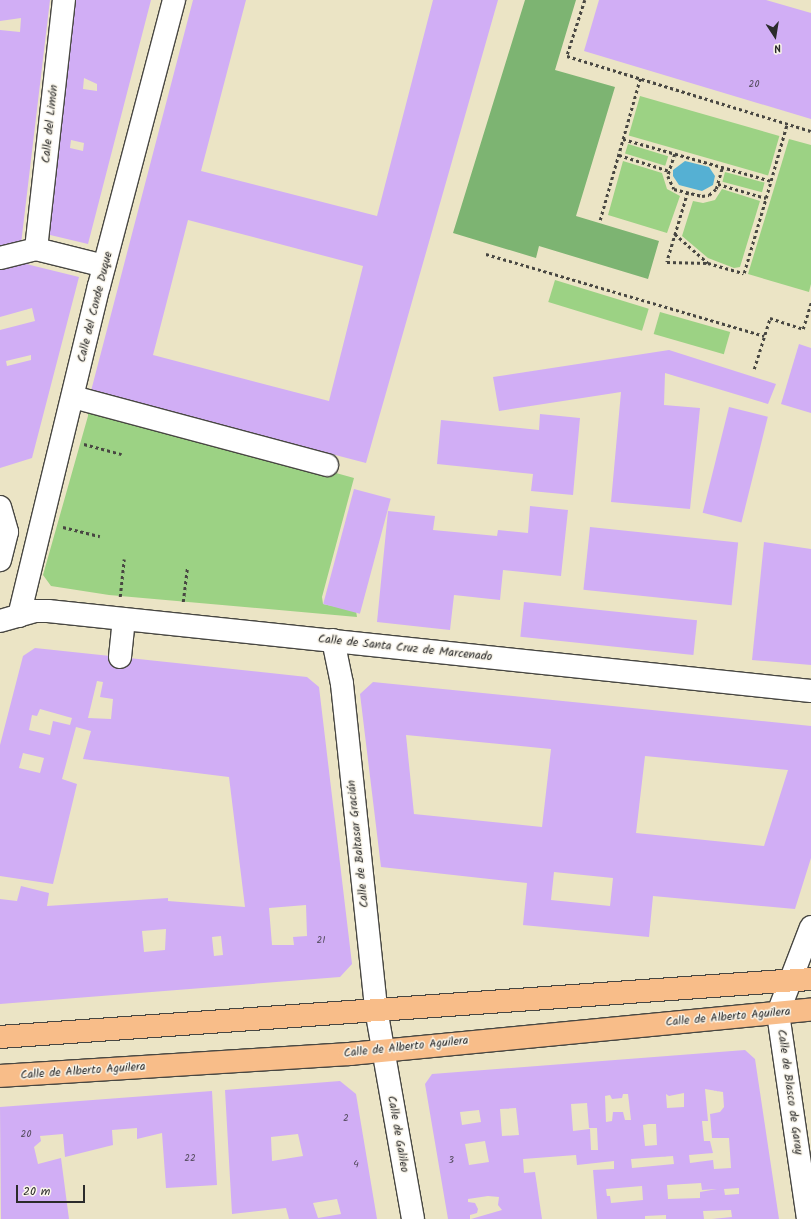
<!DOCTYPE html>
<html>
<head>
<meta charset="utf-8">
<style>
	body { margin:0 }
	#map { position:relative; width:811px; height:1219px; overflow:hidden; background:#ebe4c5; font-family:Kalam,sans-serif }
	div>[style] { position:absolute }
	.green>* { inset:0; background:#9cd284; transform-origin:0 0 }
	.forest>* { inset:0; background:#7db472 }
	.water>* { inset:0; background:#55b0d3 }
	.building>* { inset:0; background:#d1aef5; transform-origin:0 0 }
	.path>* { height:2.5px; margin-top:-1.25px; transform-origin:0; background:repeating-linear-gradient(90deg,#484742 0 3px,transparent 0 6px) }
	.roads { filter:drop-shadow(1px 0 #484742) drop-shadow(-1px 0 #484742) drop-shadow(0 1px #484742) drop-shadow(0 -1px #484742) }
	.minor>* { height:22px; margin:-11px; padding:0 11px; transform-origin:11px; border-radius:11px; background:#fff }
	.major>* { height:22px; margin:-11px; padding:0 11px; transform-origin:11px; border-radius:11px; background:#f8bd89 }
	span { translate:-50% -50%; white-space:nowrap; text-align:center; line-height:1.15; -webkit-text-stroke:3px #fbf7ec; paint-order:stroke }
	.number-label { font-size:10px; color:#544c5e }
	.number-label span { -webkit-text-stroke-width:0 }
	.street-label { font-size:12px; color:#2b2b2b }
	.north { position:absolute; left:755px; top:16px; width:40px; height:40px; -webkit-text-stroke:3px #fbf7ec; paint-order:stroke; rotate:168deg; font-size:11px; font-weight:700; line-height:16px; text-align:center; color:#2b2b2b }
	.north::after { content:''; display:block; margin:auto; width:14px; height:18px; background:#2b2b2b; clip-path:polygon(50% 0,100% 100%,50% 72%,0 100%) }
	.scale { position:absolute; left:16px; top:1185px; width:69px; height:18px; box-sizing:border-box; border:2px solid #2b2b2b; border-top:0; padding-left:5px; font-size:12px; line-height:14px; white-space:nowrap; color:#2b2b2b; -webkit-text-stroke:3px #fbf7ec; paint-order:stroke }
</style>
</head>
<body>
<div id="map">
	<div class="green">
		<i style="left:640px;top:96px;width:145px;height:41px;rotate:16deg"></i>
		<i style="clip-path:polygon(789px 139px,811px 145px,811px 284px,809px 292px,748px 274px)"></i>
		<i style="left:628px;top:144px;width:42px;height:10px;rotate:17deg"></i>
		<i style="clip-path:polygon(623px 161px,662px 173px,667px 189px,680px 196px,667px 233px,608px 215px)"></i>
		<i style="left:725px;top:172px;width:41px;height:10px;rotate:15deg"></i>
		<i style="clip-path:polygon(722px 189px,760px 201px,740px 267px,734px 268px,708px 258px,682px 236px,693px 201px,703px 203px,715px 200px)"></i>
		<i style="left:555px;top:280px;width:98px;height:23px;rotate:17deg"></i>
		<i style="left:660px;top:312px;width:73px;height:23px;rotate:16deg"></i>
		<i style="clip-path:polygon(88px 404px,354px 478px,322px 597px,323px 604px,356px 611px,357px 617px,109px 595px,51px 586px,43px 575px,88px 416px)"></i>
	</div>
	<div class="forest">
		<i style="clip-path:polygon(525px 0,576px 0,555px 70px,615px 87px,576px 216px,659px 241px,648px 279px,539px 246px,536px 258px,453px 233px)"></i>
	</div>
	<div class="water">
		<i style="clip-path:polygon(685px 161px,709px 167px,715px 176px,713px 185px,702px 191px,679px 185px,673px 176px,673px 170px)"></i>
	</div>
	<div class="building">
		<i style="clip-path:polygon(0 0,50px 0,21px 244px,0 250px,0 30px,20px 32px,21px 18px,0 21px)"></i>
		<i style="clip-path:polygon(evenodd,74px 0,151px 0,88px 244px,46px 234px,74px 0,84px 78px,97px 84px,97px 91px,83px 89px,84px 78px,74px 0,71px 140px,84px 143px,83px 151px,70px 148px,71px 140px)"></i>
		<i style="clip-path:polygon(evenodd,193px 0,246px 0,201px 171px,377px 216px,433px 0,498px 0,366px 463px,91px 391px,193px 0,188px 220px,363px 266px,329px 401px,153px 355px,188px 220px)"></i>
		<i style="clip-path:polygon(599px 0,766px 0,811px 13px,811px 119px,584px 51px)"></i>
		<i style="clip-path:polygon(evenodd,22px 263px,79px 277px,32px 458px,0 468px,0 330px,35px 321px,32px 308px,0 317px,0 269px,22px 263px,31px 355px,31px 360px,7px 366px,6px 361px,31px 355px)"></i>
		<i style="clip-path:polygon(799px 344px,811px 348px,811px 413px,781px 404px)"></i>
		<i style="clip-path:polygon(669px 350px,776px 384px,768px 404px,665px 373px,664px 405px,700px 408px,690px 509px,611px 502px,621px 392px,499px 411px,493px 377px)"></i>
		<i style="left:729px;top:407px;width:40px;height:109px;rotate:14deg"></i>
		<i style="clip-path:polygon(540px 414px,580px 418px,573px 495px,531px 491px,533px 474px,437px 464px,441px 420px,539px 430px)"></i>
		<i style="left:354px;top:489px;width:38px;height:119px;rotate:15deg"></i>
		<i style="clip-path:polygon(530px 506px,568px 510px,561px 576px,503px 570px,500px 600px,454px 595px,450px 630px,377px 622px,388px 511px,435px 516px,433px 530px,497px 536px,498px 530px,528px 533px)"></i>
		<i style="left:590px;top:527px;width:149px;height:63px;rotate:6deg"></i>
		<i style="clip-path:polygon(764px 542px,811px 549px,811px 665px,752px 660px)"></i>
		<i style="left:524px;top:602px;width:174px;height:35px;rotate:6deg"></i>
		<i style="clip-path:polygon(evenodd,35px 648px,307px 677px,319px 687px,352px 964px,340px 977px,0 1004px,0 899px,17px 901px,21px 886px,49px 893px,47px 906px,168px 898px,168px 901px,245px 907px,229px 777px,83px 759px,91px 731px,76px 727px,62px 779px,77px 784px,53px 884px,0 876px,0 745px,23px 656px,35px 648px,97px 681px,103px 682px,100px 697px,113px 699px,111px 719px,88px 718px,97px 681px,35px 648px,40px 709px,72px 718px,70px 725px,53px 721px,50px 735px,29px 730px,32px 715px,37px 716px,40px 709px,35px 648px,23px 753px,44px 758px,40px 773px,19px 768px,23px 753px,35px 648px,306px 905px,307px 936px,293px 937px,294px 945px,272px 945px,269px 908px,306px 905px,35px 648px,166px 929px,165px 950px,144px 952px,142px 931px,166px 929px,35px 648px,221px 936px,223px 955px,214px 956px,212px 937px,221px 936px)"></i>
		<i style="clip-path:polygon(evenodd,373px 682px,811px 726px,811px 858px,795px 909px,653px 896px,649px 937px,523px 925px,527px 883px,381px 867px,360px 694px,373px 682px,406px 735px,551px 749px,542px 827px,414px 814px,406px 735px,373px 682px,645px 756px,788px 770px,764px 846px,636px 833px,645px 756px,373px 682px,554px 872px,613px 878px,610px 906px,551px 900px,554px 872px)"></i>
		<i style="clip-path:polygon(evenodd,745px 1050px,755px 1059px,779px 1219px,712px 1219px,732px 1217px,731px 1210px,703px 1211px,704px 1219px,666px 1219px,666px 1215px,645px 1216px,645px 1219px,597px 1219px,593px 1170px,614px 1169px,614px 1161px,577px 1165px,576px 1155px,523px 1159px,524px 1173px,535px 1172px,542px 1219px,471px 1219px,502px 1210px,498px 1205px,499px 1197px,488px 1196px,468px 1199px,468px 1202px,475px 1203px,478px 1209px,477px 1213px,470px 1215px,470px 1219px,448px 1219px,425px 1084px,432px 1074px,745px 1050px,705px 1089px,723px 1092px,724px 1107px,720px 1112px,710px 1114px,712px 1138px,729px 1138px,731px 1168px,714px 1169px,713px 1160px,690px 1163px,689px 1155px,713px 1153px,710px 1141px,704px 1141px,702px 1121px,708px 1121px,705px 1089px,745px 1050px,684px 1093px,684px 1107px,667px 1108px,666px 1094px,669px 1096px,684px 1093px,745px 1050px,623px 1094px,628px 1094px,631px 1120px,625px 1120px,623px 1112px,613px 1112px,612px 1121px,606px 1122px,605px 1096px,610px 1095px,612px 1099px,622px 1098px,623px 1094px,745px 1050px,587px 1103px,589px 1128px,597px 1128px,598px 1150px,591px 1150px,590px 1129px,573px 1131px,571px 1104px,587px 1103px,745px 1050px,516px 1108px,519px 1135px,502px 1136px,500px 1109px,516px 1108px,745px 1050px,479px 1110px,481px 1122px,462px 1125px,460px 1112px,479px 1110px,745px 1050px,649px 1124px,656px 1124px,657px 1145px,645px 1146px,643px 1125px,649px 1124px,745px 1050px,485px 1141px,489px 1162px,469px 1165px,465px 1144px,485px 1141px,745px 1050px,673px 1156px,674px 1164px,632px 1168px,631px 1159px,673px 1156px,745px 1050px,701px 1183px,702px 1190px,717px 1189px,700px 1192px,700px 1198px,668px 1199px,667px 1185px,701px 1183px,745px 1050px,642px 1186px,643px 1200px,611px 1203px,610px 1196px,607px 1196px,606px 1189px,642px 1186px,745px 1050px,739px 1188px,739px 1194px,725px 1195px,724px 1189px,739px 1188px)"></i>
		<i style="clip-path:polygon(evenodd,340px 1081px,356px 1094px,377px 1219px,289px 1219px,286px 1208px,232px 1214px,225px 1090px,340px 1081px,298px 1134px,303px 1156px,272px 1161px,271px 1137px,298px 1134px,340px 1081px,337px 1199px,341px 1214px,318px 1218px,313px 1203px,337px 1199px)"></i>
		<i style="clip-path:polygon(212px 1091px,217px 1185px,166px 1188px,162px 1133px,137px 1139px,137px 1128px,112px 1130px,113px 1145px,65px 1157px,63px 1134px,40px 1136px,41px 1141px,34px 1147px,38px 1164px,61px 1158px,69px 1219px,1px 1219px,0 1107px)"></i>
	</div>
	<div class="path">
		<i style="left:585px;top:0;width:59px;rotate:107.8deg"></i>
		<i style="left:567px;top:56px;width:255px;rotate:17.1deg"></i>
		<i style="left:623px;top:139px;width:154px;rotate:15.8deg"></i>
		<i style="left:675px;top:154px;width:23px;rotate:108deg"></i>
		<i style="left:668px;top:176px;width:14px;rotate:65deg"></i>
		<i style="left:674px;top:189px;width:29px;rotate:14deg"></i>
		<i style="left:702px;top:196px;width:7px;rotate:-8deg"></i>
		<i style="left:709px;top:195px;width:9px;rotate:-41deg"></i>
		<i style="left:716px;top:189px;width:22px;rotate:-74deg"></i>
		<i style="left:619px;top:155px;width:52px;rotate:17.7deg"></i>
		<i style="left:718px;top:184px;width:50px;rotate:16.3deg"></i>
		<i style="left:766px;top:198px;width:77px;rotate:-74.2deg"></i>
		<i style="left:688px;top:192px;width:73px;rotate:106.7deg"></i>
		<i style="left:667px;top:262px;width:41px;rotate:1.4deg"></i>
		<i style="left:708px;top:263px;width:37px;rotate:16deg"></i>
		<i style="left:744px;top:273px;width:78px;rotate:-73.7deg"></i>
		<i style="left:600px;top:220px;width:147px;rotate:-74.2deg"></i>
		<i style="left:675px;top:234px;width:44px;rotate:41.3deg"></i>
		<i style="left:486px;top:254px;width:290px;rotate:16.4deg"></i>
		<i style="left:754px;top:369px;width:53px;rotate:-72.6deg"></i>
		<i style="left:770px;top:318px;width:35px;rotate:18deg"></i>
		<i style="left:803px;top:329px;width:28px;rotate:-73deg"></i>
		<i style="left:84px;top:444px;width:39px;rotate:15deg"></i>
		<i style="left:63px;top:527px;width:38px;rotate:14deg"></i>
		<i style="left:120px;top:597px;width:38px;rotate:-84deg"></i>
		<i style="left:183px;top:602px;width:35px;rotate:-83deg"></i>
	</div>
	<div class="roads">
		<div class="minor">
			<i style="left:36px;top:249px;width:251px;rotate:-83.6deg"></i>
			<i style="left:0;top:258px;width:37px;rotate:-14deg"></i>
			<i style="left:36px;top:249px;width:70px;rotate:14deg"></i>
			<i style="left:73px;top:397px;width:263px;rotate:15deg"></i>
			<i style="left:0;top:507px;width:26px;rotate:74deg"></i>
			<i style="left:7px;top:532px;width:29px;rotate:104deg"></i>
			<i style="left:19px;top:616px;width:340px;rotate:-76.4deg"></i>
			<i style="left:99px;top:286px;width:296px;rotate:-75.3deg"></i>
			<i style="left:0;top:621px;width:35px;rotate:-16deg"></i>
			<i style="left:34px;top:611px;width:14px"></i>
			<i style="left:48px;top:611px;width:767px;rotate:5.99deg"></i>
			<i style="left:333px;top:640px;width:45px;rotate:78.4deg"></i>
			<i style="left:342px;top:684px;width:327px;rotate:84deg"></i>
			<i style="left:376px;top:1009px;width:213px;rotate:80deg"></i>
			<i style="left:120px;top:657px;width:38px;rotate:-84deg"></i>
			<i style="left:808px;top:1219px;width:208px;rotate:-98.3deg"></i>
			<i style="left:778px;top:1013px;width:92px;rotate:-69deg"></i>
		</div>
		<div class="major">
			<i style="left:0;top:1037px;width:813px;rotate:-4.09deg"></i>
			<i style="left:0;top:1076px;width:351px;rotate:-3.6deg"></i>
			<i style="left:350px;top:1054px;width:463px;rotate:-5.5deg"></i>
		</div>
	</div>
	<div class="number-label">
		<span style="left:754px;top:85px">20</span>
		<span style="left:321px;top:941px">21</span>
		<span style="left:346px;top:1119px">2</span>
		<span style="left:26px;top:1135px">20</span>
		<span style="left:190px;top:1159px">22</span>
		<span style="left:451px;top:1161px">3</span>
		<span style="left:356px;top:1165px">4</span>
	</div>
	<div class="street-label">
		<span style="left:50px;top:124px;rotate:-84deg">Calle del Limón</span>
		<span style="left:95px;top:307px;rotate:-76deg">Calle del Conde Duque</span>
		<span style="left:405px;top:648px;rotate:6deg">Calle de Santa Cruz de Marcenado</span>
		<span style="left:358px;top:844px;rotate:-96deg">Calle de Baltasar Gracián</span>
		<span style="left:728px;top:1017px;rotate:-5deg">Calle de Alberto Aguilera</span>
		<span style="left:406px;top:1047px;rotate:-6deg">Calle de Alberto Aguilera</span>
		<span style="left:83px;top:1071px;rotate:-4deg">Calle de Alberto Aguilera</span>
		<span style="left:790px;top:1092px;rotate:82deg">Calle de Blasco de Garay</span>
		<span style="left:398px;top:1134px;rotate:80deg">Calle de Galileo</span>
	</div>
	<div class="north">N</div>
	<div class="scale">20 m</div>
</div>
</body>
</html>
